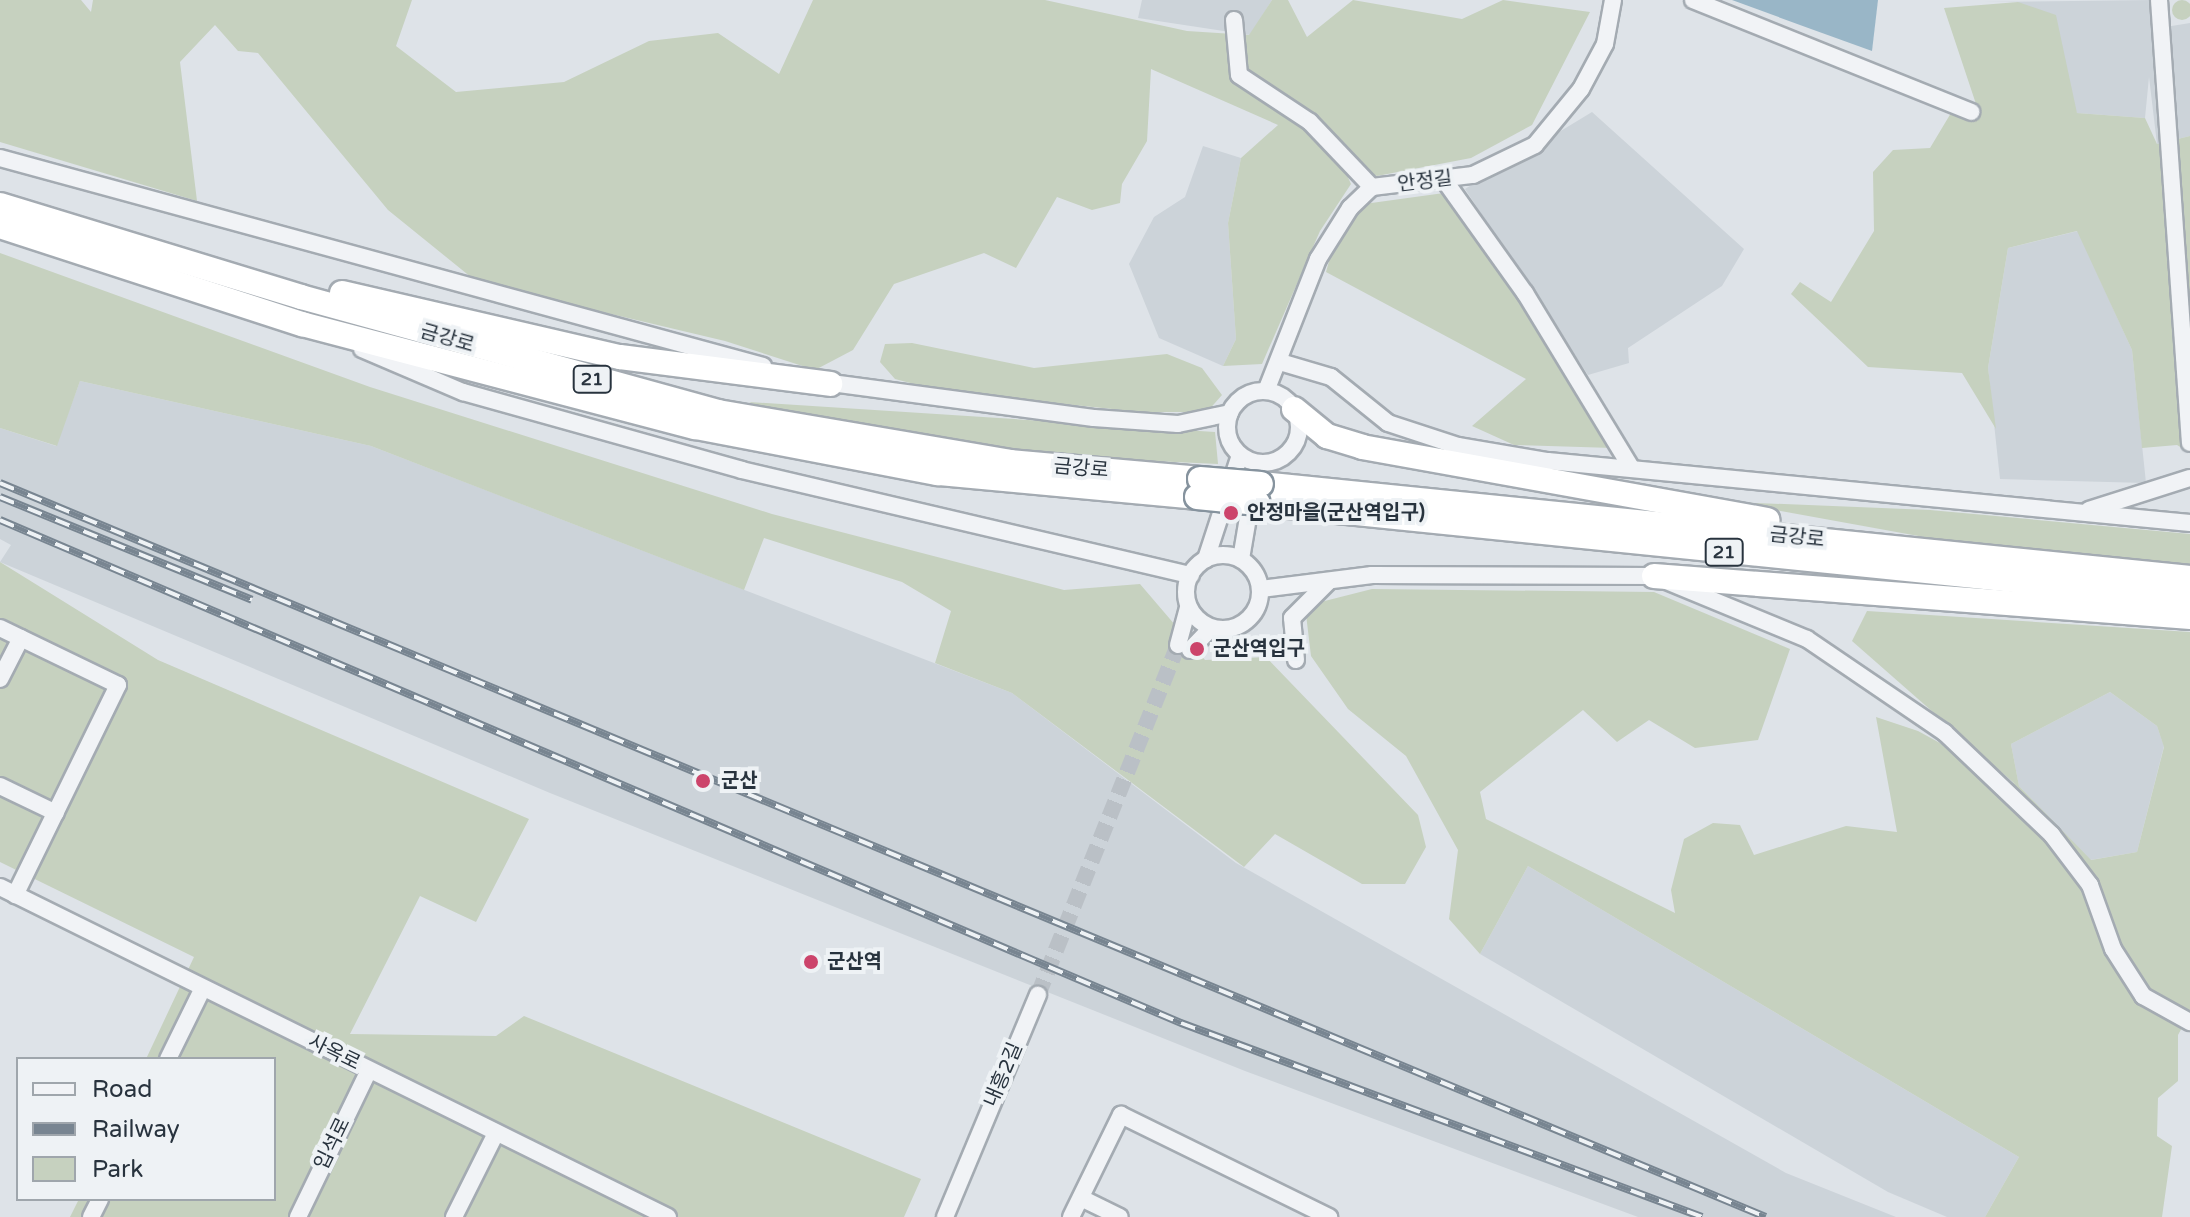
<!DOCTYPE html>
<html>
<head>
<meta charset="utf-8">
<style>
	body { margin:0 }
	#map { position:relative; width:2190px; height:1217px; overflow:hidden; background:#dee3e8; font-family:"Varela Round","Noto Sans KR",sans-serif }
	div>[style] { position:absolute }
	.built>* { inset:0; background:#ccd3d9 }
	.green>* { inset:0; background:#c6d1bf }
	.round { border-radius:50% }
	.water>* { inset:0; background:#99b6c7 }
	.minor-tunnel>* { height:16px; margin-top:-8px; transform-origin:0; background:repeating-linear-gradient(90deg,#bac0c6 0 16px,transparent 0 24px) }
	.roads { filter:drop-shadow(2px 0 #a4abb2) drop-shadow(-2px 0 #a4abb2) drop-shadow(0 2px #a4abb2) drop-shadow(0 -2px #a4abb2) }
	.minor>* { height:16px; margin:-8px; padding:0 8px; transform-origin:8px; border-radius:8px; background:#f1f3f6 }
	.minor>.ring { margin:-8px; padding:0; box-sizing:content-box; background:none; border:16px solid #f1f3f6; border-radius:50% }
	.highway>* { height:24px; margin:-12px; padding:0 12px; transform-origin:12px; border-radius:12px; background:#fff }
	.rail>* { height:8px; margin-top:-4px; transform-origin:0; background:repeating-linear-gradient(90deg,#eef2f5 0 15px,#788591 0 30px); box-sizing:border-box; border-block:2px solid #788591 }
	.bridges { filter:drop-shadow(2px 0 #86939e) drop-shadow(-2px 0 #86939e) drop-shadow(0 2px #86939e) drop-shadow(0 -2px #86939e) }
	.highway-bridge>* { height:24px; margin:-12px; padding:0 12px; transform-origin:12px; border-radius:12px; background:#fff }
	.dots>* { width:22px; height:22px; translate:-50% -50%; box-sizing:border-box; border:4px solid #eef2f5; border-radius:50% }
	span { translate:-50% -50%; white-space:nowrap; text-align:center; line-height:1.15; -webkit-text-stroke:8px #eef2f5; paint-order:stroke }
	.shield-label span { padding:2px 6px; background:#eef2f5; border:2px solid; border-radius:6px; -webkit-text-stroke-width:0 }
	.shield-label { font-size:18px; color:#28333e; font-weight:700 }
	.street-label { font-size:20px; color:#28333e }
	.poi-label { font-size:20px; color:#28333e; font-weight:700 }
	.left { translate:0 -50%; text-align:left }
	.legend { position:absolute; left:16px; top:1057px; width:260px; height:144px; box-sizing:border-box; background:#eef2f5; border:2px solid #9fa6ac; margin:0; padding:10px 14px; list-style:none; font-size:24px; color:#28333e }
	.legend li { display:flex; align-items:center; gap:16px; height:40px }
	.legend b { width:40px; border:2px solid #9fa6ac }
</style>
</head>
<body>
<div id="map">
	<div class="built">
		<i style="clip-path:polygon(1142px 0,1272px 0,1250px 35px,1138px 18px)"></i>
		<i style="clip-path:polygon(2154px 0,2153px 29px,2190px 23px,2190px 136px,2157px 144px,2149px 77px,2145px 118px,2077px 113px,2018px 2px,1982px 2px)"></i>
		<i style="clip-path:polygon(1592px 112px,1744px 249px,1722px 286px,1628px 348px,1629px 363px,1588px 375px,1465px 189px)"></i>
		<i style="clip-path:polygon(1203px 146px,1241px 158px,1228px 223px,1236px 339px,1223px 366px,1159px 338px,1129px 264px,1154px 217px,1185px 197px)"></i>
		<i style="clip-path:polygon(2078px 231px,2132px 350px,2146px 483px,2000px 479px,1988px 368px,2008px 248px)"></i>
		<i style="clip-path:polygon(80px 381px,371px 446px,1012px 693px,1236px 863px,1786px 1173px,1896px 1217px,1638px 1217px,1245px 1071px,550px 793px,0 562px,11px 545px,0 539px,0 428px,56px 446px)"></i>
		<i style="clip-path:polygon(2110px 692px,2157px 726px,2164px 746px,2137px 852px,2090px 860px,2019px 786px,2011px 744px)"></i>
		<i style="clip-path:polygon(1528px 866px,2019px 1157px,1985px 1217px,1947px 1217px,1888px 1192px,1480px 954px)"></i>
	</div>
	<div class="green">
		<i class="round" style="left:2172px;top:0;width:20px;height:20px"></i>
		<i style="clip-path:polygon(0 0,81px 0,91px 12px,93px 0,412px 0,396px 46px,456px 92px,564px 82px,649px 41px,718px 33px,779px 74px,813px 0,1045px 0,1187px 31px,1249px 35px,1272px 0,1288px 0,1307px 37px,1353px 0,1462px 19px,1503px 0,1590px 12px,1532px 125px,1471px 158px,1377px 176px,1340px 160px,1351px 184px,1320px 231px,1262px 364px,1223px 366px,1236px 339px,1228px 223px,1241px 158px,1278px 125px,1151px 69px,1147px 141px,1122px 184px,1120px 203px,1092px 210px,1057px 197px,1016px 268px,984px 253px,894px 284px,853px 350px,815px 370px,725px 341px,477px 282px,388px 210px,258px 53px,238px 51px,215px 25px,180px 62px,197px 201px,0 142px)"></i>
		<i style="clip-path:polygon(2018px 2px,2056px 15px,2077px 113px,2145px 118px,2157px 144px,2190px 136px,2190px 453px,2177px 445px,2142px 448px,2132px 350px,2077px 231px,2008px 248px,1988px 368px,1996px 429px,1962px 373px,1868px 367px,1791px 294px,1800px 282px,1831px 302px,1874px 231px,1873px 172px,1893px 150px,1930px 148px,1951px 113px,1980px 116px,1944px 8px)"></i>
		<i style="clip-path:polygon(1444px 193px,1553px 348px,1613px 448px,1514px 445px,1472px 426px,1526px 379px,1326px 272px,1336px 236px,1364px 204px)"></i>
		<i style="clip-path:polygon(0 253px,370px 387px,772px 514px,1064px 590px,1140px 584px,1205px 660px,1266px 657px,1418px 815px,1426px 847px,1405px 884px,1362px 884px,1275px 834px,1244px 867px,1012px 693px,935px 663px,951px 611px,902px 582px,764px 538px,744px 590px,371px 446px,80px 381px,57px 446px,0 428px)"></i>
		<i style="clip-path:polygon(912px 343px,1034px 368px,1167px 354px,1202px 368px,1222px 395px,1207px 412px,1141px 412px,941px 391px,895px 379px,880px 362px,885px 344px)"></i>
		<i style="clip-path:polygon(749px 402px,1215px 432px,1218px 464px,1047px 456px,782px 416px)"></i>
		<i style="clip-path:polygon(1732px 502px,1930px 510px,2190px 534px,2190px 565px,1979px 547px)"></i>
		<i style="clip-path:polygon(0 562px,158px 660px,529px 819px,476px 922px,420px 896px,350px 1034px,496px 1036px,524px 1016px,921px 1179px,904px 1217px,70px 1217px,79px 1199px,274px 1199px,274px 1059px,146px 1059px,194px 957px,0 862px)"></i>
		<i style="clip-path:polygon(evenodd,1372px 589px,1654px 592px,1790px 649px,1758px 740px,1695px 748px,1649px 720px,1617px 742px,1583px 710px,1480px 792px,1486px 819px,1675px 913px,1671px 890px,1684px 839px,1713px 823px,1740px 825px,1754px 855px,1846px 826px,1897px 832px,1876px 717px,1918px 731px,2015px 784px,1852px 641px,1867px 611px,2190px 632px,2190px 1013px,2178px 1035px,2178px 1081px,2158px 1098px,2157px 1136px,2172px 1146px,2162px 1217px,1985px 1217px,2019px 1157px,1528px 866px,1480px 954px,1449px 919px,1458px 850px,1406px 756px,1348px 709px,1311px 656px,1305px 606px,1372px 589px,2110px 692px,2157px 726px,2164px 747px,2137px 852px,2091px 860px,2019px 786px,2011px 744px,2110px 692px)"></i>
	</div>
	<div class="water">
		<i style="clip-path:polygon(1732px 0,1878px 0,1872px 51px,1811px 29px)"></i>
	</div>
	<div class="minor-tunnel">
		<i style="left:1038px;top:995px;width:377px;rotate:-68.2deg"></i>
	</div>
	<div class="roads">
		<div class="minor">
			<i style="left:1693px;top:0;width:300px;rotate:21.9deg"></i>
			<i style="left:2159px;top:0;width:444px;rotate:86deg"></i>
			<i style="left:1234px;top:20px;width:55px;rotate:84.8deg"></i>
			<i style="left:1239px;top:75px;width:85px;rotate:33.5deg"></i>
			<i style="left:1310px;top:122px;width:90px;rotate:46.4deg"></i>
			<i style="left:0;top:158px;width:791px;rotate:15.25deg"></i>
			<i style="left:1445px;top:181px;width:138px;rotate:54.5deg"></i>
			<i style="left:1525px;top:293px;width:204px;rotate:58.7deg"></i>
			<i style="left:362px;top:349px;width:110px;rotate:23.1deg"></i>
			<i style="left:463px;top:392px;width:290px;rotate:15.6deg"></i>
			<i style="left:742px;top:470px;width:461px;rotate:13.2deg"></i>
			<i style="left:1280px;top:362px;width:53px;rotate:16.4deg"></i>
			<i style="left:1331px;top:377px;width:73px;rotate:38.9deg"></i>
			<i style="left:1388px;top:423px;width:74px;rotate:18.2deg"></i>
			<i style="left:1458px;top:446px;width:91px;rotate:9.5deg"></i>
			<i style="left:1548px;top:461px;width:645px;rotate:5.52deg"></i>
			<i style="left:824px;top:382px;width:272px;rotate:7.6deg"></i>
			<i style="left:1094px;top:418px;width:84px;rotate:4.1deg"></i>
			<i style="left:1178px;top:424px;width:53px;rotate:-11.9deg"></i>
			<i style="left:1266px;top:391px;width:142px;rotate:-68.5deg"></i>
			<i style="left:1318px;top:259px;width:60px;rotate:-57.9deg"></i>
			<i style="left:1350px;top:208px;width:30px;rotate:-44deg"></i>
			<i style="left:1372px;top:187px;width:102px;rotate:-6.8deg"></i>
			<i style="left:1473px;top:175px;width:69px;rotate:-25.8deg"></i>
			<i style="left:1535px;top:145px;width:72px;rotate:-50.6deg"></i>
			<i style="left:1581px;top:89px;width:51px;rotate:-61.9deg"></i>
			<i style="left:1605px;top:44px;width:45px;rotate:-79.7deg"></i>
			<i class="ring" style="left:1227px;top:391px;width:56px;height:56px"></i>
			<i style="left:2089px;top:510px;width:106px;rotate:-17.6deg"></i>
			<i class="ring" style="left:1186px;top:555px;width:58px;height:58px"></i>
			<i style="left:1206px;top:559px;width:109px;rotate:-71.9deg"></i>
			<i style="left:1241px;top:559px;width:66px;rotate:-80.4deg"></i>
			<i style="left:1261px;top:589px;width:112px;rotate:-7.2deg"></i>
			<i style="left:1372px;top:575px;width:282px;rotate:0.2deg"></i>
			<i style="left:1654px;top:576px;width:165px;rotate:22.4deg"></i>
			<i style="left:1807px;top:639px;width:166px;rotate:34.2deg"></i>
			<i style="left:1944px;top:732px;width:149px;rotate:43.6deg"></i>
			<i style="left:2052px;top:835px;width:63px;rotate:52.8deg"></i>
			<i style="left:2090px;top:885px;width:68px;rotate:70.2deg"></i>
			<i style="left:2113px;top:949px;width:56px;rotate:57.4deg"></i>
			<i style="left:2143px;top:996px;width:54px;rotate:29deg"></i>
			<i style="left:0;top:628px;width:131px;rotate:25.8deg"></i>
			<i style="left:118px;top:685px;width:234px;rotate:116.1deg"></i>
			<i style="left:1178px;top:645px;width:39px;rotate:-75deg"></i>
			<i style="left:1190px;top:650px;width:30px;rotate:-46deg"></i>
			<i style="left:1296px;top:660px;width:42px;rotate:-95.4deg"></i>
			<i style="left:1292px;top:618px;width:52px;rotate:-45deg"></i>
			<i style="left:0;top:679px;width:46px;rotate:-62.9deg"></i>
			<i style="left:0;top:786px;width:62px;rotate:25.7deg"></i>
			<i style="left:0;top:887px;width:745px;rotate:26.29deg"></i>
			<i style="left:168px;top:1059px;width:79px;rotate:-63.8deg"></i>
			<i style="left:1081px;top:1198px;width:43px;rotate:26deg"></i>
			<i style="left:91px;top:1217px;width:20px;rotate:-63deg"></i>
			<i style="left:298px;top:1217px;width:163px;rotate:-64.2deg"></i>
			<i style="left:454px;top:1217px;width:94px;rotate:-63.4deg"></i>
			<i style="left:945px;top:1217px;width:241px;rotate:-67.3deg"></i>
			<i style="left:1071px;top:1217px;width:114px;rotate:-63.9deg"></i>
			<i style="left:1121px;top:1115px;width:232px;rotate:26.1deg"></i>
		</div>
		<div class="highway">
			<i style="left:0;top:205px;width:315px;rotate:17deg"></i>
			<i style="left:301px;top:297px;width:433px;rotate:15.4deg"></i>
			<i style="left:718px;top:412px;width:296px;rotate:9.7deg"></i>
			<i style="left:1010px;top:462px;width:191px;rotate:5.1deg"></i>
			<i style="left:0;top:226px;width:318px;rotate:18deg"></i>
			<i style="left:302px;top:324px;width:407px;rotate:14.7deg"></i>
			<i style="left:696px;top:427px;width:246px;rotate:10.8deg"></i>
			<i style="left:938px;top:473px;width:260px;rotate:5.3deg"></i>
			<i style="left:342px;top:293px;width:285px;rotate:13deg"></i>
			<i style="left:620px;top:357px;width:212px;rotate:7.3deg"></i>
			<i style="left:1294px;top:409px;width:43px;rotate:39.3deg"></i>
			<i style="left:1327px;top:436px;width:37px;rotate:17deg"></i>
			<i style="left:1362px;top:447px;width:412px;rotate:10.2deg"></i>
			<i style="left:1261px;top:484px;width:934px;rotate:5.78deg"></i>
			<i style="left:1258px;top:503px;width:937px;rotate:5.82deg"></i>
			<i style="left:1654px;top:576px;width:538px;rotate:4.37deg"></i>
		</div>
	</div>
	<div class="rail">
		<i style="left:0;top:483px;width:1912px;rotate:22.57deg"></i>
		<i style="left:0;top:497px;width:272px;rotate:22.2deg"></i>
		<i style="left:0;top:520px;width:1284px;rotate:23.07deg"></i>
		<i style="left:1181px;top:1023px;width:556px;rotate:20.42deg"></i>
	</div>
	<div class="bridges">
		<div class="highway-bridge">
			<i style="left:1200px;top:479px;width:61px;rotate:4.7deg"></i>
			<i style="left:1197px;top:497px;width:61px;rotate:5.6deg"></i>
		</div>
	</div>
	<div class="dots">
		<i style="left:1231px;top:513px;background:#cc446b"></i>
		<i style="left:1197px;top:649px;background:#cc446b"></i>
		<i style="left:703px;top:781px;background:#cc446b"></i>
		<i style="left:811px;top:962px;background:#cc446b"></i>
	</div>
	<div class="shield-label">
		<span style="left:592px;top:379px">21</span>
		<span style="left:1724px;top:552px">21</span>
	</div>
	<div class="street-label">
		<span style="left:1425px;top:182px;rotate:-7deg">안정길</span>
		<span style="left:447px;top:339px;rotate:16deg">금강로</span>
		<span style="left:1081px;top:469px;rotate:5deg">금강로</span>
		<span style="left:1797px;top:538px;rotate:6deg">금강로</span>
		<span style="left:334px;top:1053px;rotate:26deg">사옥로</span>
		<span style="left:1004px;top:1075px;rotate:-67deg">내흥2길</span>
		<span style="left:333px;top:1144px;rotate:-64deg">입석로</span>
	</div>
	<div class="poi-label">
		<span class="left" style="left:1247px;top:513px">안정마을(군산역입구)</span>
		<span class="left" style="left:1213px;top:649px">군산역입구</span>
		<span class="left" style="left:721px;top:781px">군산</span>
		<span class="left" style="left:827px;top:962px">군산역</span>
	</div>
	<ul class="legend">
	<li><b style="height:10px;background:#f1f3f6"></b>Road</li>
	<li><b style="height:10px;background:#788591"></b>Railway</li>
	<li><b style="height:22px;background:#c6d1bf"></b>Park</li>
	</ul>
</div>
</body>
</html>
